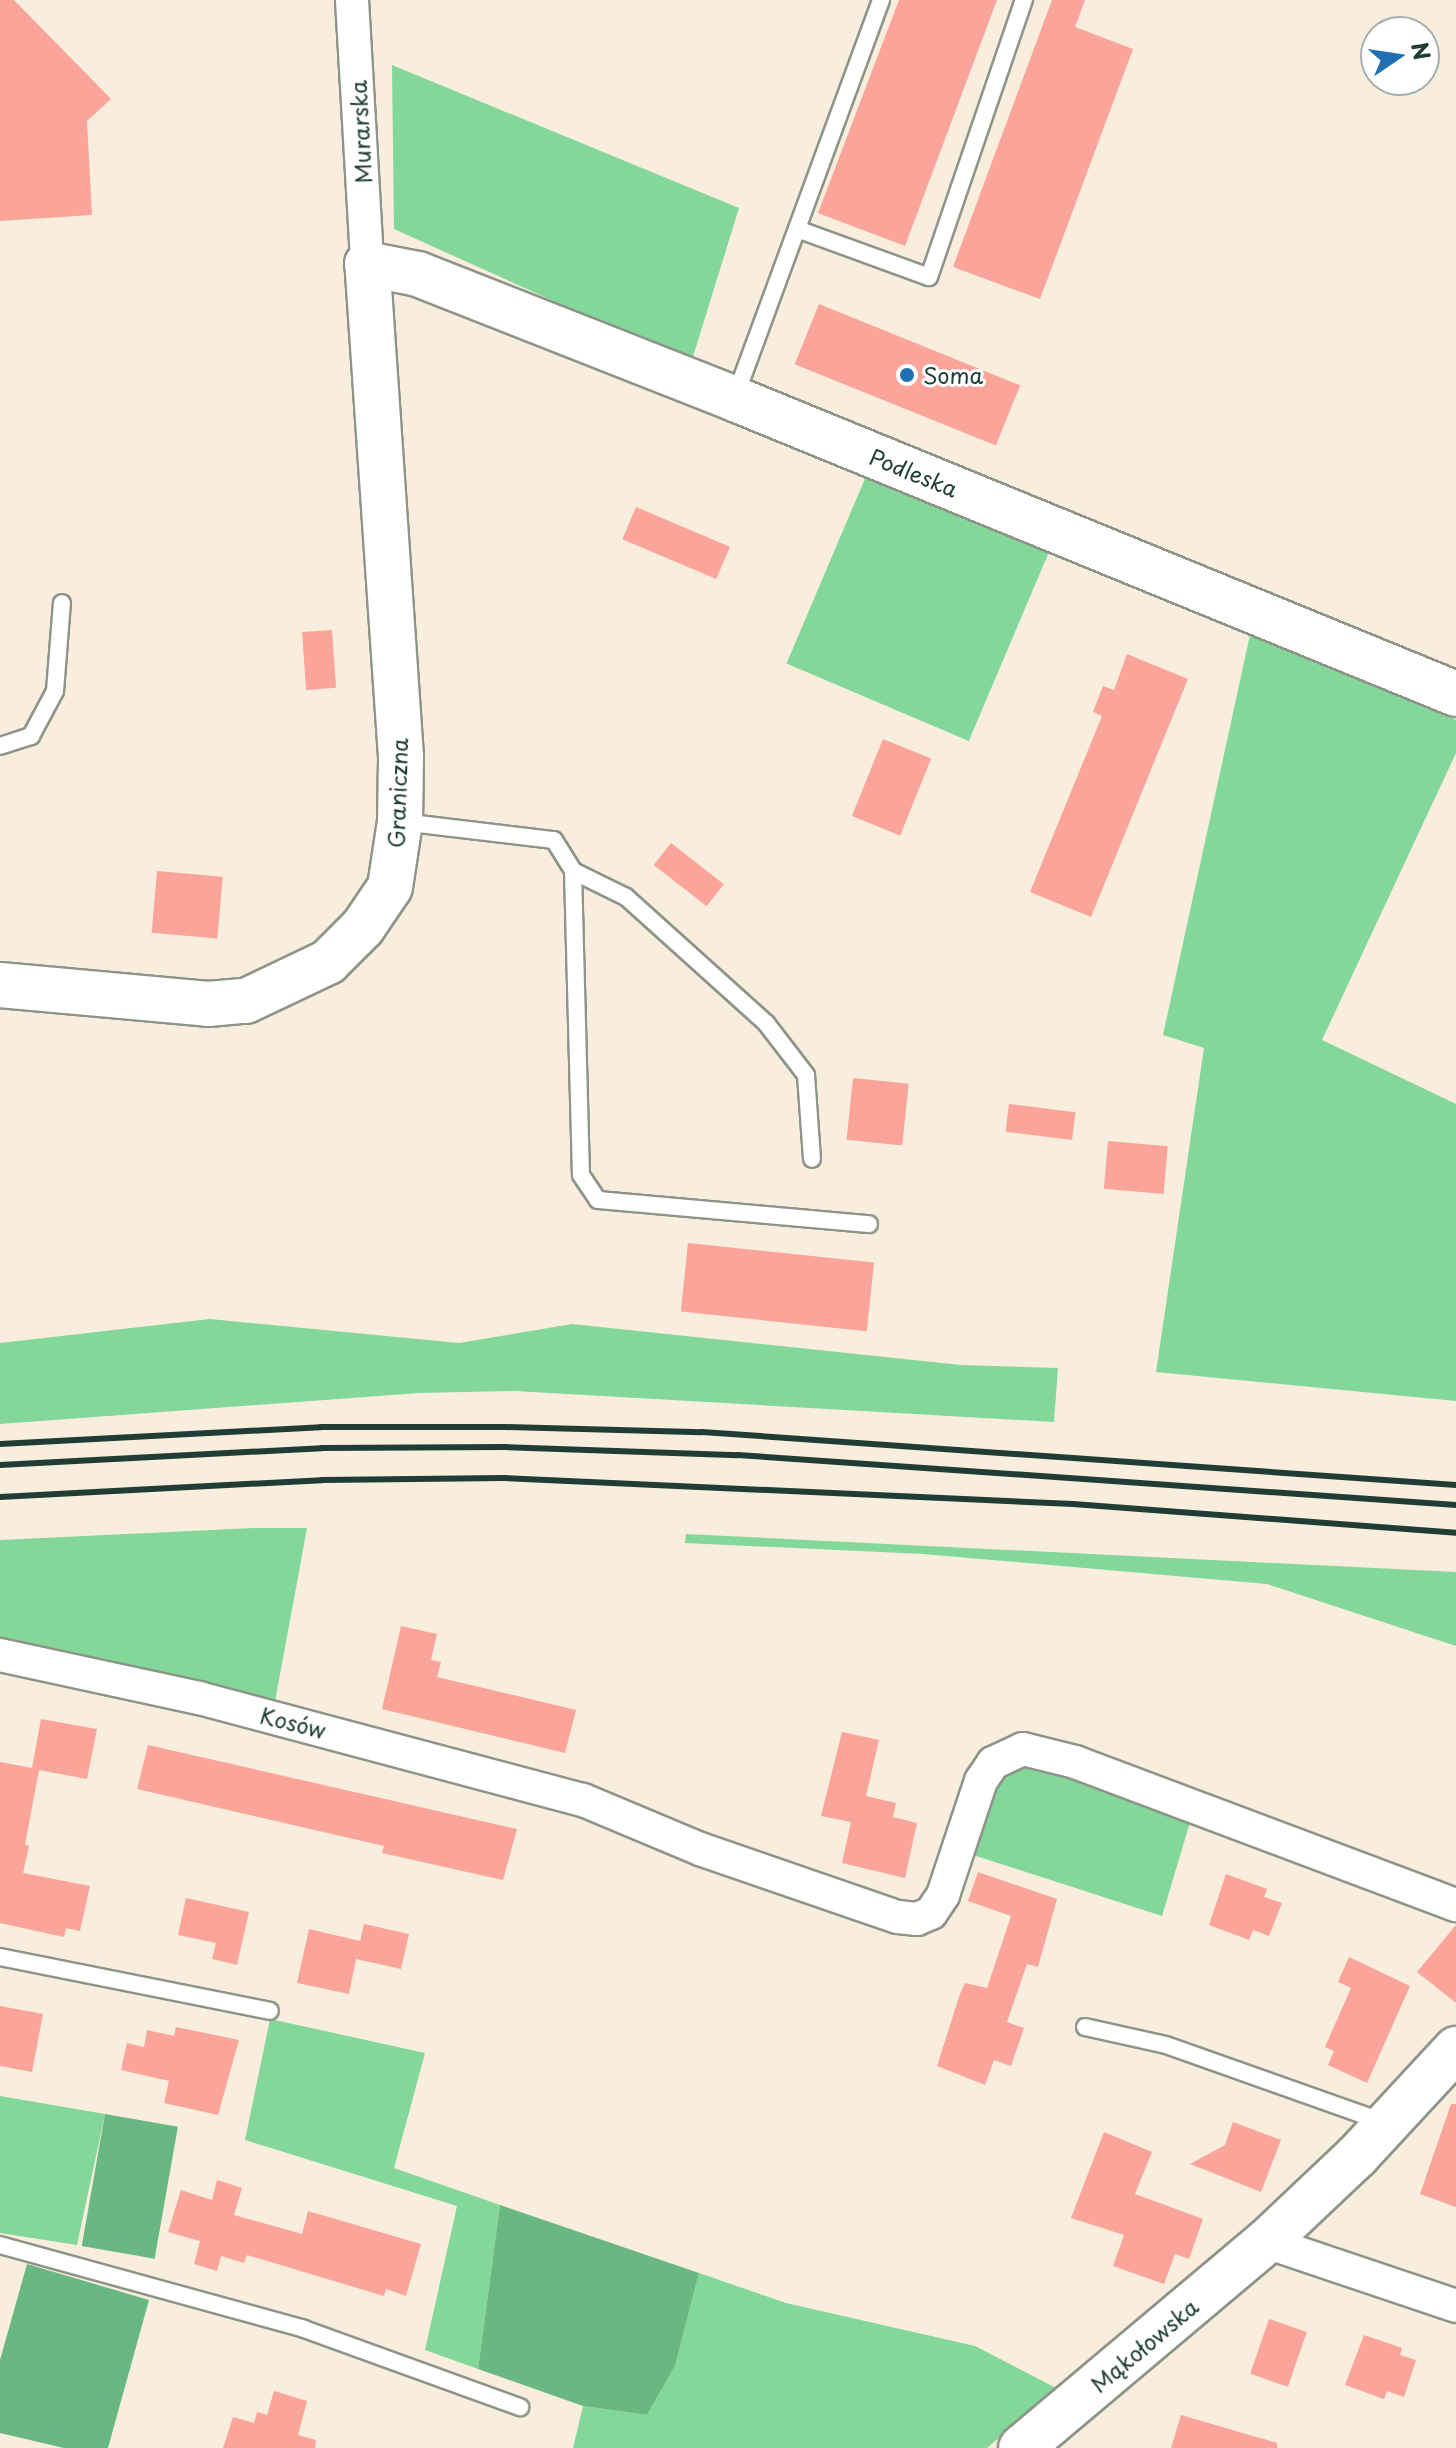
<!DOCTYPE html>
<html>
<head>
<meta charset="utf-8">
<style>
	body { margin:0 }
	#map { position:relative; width:1456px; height:2448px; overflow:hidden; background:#f9eddd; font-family:"Playpen Sans",sans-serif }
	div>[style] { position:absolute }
	.green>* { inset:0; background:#83d799; transform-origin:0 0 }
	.forest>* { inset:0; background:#6ab881; transform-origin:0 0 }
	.building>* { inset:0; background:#faa49a; transform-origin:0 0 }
	.roads { filter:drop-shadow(2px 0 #8c9588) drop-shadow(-2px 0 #8c9588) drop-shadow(0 2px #8c9588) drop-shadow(0 -2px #8c9588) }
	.lane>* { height:16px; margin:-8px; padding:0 8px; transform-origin:8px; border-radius:8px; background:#fff }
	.street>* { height:32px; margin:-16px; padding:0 16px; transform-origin:16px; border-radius:16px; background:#fff }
	.secondary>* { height:44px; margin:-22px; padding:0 22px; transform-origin:22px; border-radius:22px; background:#fff }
	.rail>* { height:6px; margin:-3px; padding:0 3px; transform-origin:3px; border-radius:3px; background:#1f3d34 }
	.dots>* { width:22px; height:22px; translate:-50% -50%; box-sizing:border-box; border:4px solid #fff; border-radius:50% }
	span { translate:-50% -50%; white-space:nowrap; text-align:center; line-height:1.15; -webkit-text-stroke:6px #fff; paint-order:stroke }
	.street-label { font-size:22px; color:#1f3d34 }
	.poi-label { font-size:22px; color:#1f3d34 }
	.left { translate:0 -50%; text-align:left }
	.north { position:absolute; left:1360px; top:16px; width:80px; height:80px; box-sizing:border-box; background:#fff; border:2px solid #a5b1ae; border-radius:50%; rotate:77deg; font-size:22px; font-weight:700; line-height:32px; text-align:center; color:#1f3d34 }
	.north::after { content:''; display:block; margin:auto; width:28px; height:36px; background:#1f6fb2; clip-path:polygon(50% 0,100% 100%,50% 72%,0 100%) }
</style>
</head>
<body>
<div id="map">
	<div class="green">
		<i style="clip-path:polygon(392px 65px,739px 208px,691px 363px,394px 229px)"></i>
		<i style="left:867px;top:474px;width:198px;height:206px;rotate:23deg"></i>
		<i style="clip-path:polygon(1253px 621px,1456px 720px,1456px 753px,1322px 1040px,1456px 1104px,1456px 1401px,1156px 1372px,1204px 1048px,1163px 1035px)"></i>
		<i style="clip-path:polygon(210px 1319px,459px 1343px,572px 1324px,961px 1365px,1058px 1368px,1054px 1422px,515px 1391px,419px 1393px,0 1424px,0 1343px)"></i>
		<i style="clip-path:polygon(254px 1528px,307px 1528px,274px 1707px,0 1643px,0 1540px)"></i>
		<i style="clip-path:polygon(686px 1534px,1456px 1572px,1456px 1646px,1267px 1584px,923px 1554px,685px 1543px)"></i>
		<i style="clip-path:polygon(1022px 1760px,1191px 1819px,1162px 1916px,970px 1854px,989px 1785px)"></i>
		<i style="clip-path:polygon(270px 2019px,425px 2053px,394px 2168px,500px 2205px,478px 2369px,425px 2350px,457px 2206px,245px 2140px)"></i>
		<i style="clip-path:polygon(0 2096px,105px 2114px,77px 2245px,0 2233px)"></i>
		<i style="clip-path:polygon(699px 2273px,786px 2303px,975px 2346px,1056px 2388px,987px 2448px,573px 2448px,583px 2406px,647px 2415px,675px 2366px)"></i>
	</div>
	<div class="forest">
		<i style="left:105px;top:2114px;width:74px;height:134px;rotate:10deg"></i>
		<i style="clip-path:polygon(500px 2205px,699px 2273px,675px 2366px,647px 2415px,583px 2406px,478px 2369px)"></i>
		<i style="clip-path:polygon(27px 2264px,149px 2300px,108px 2448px,64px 2448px,0 2433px,0 2360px)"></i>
	</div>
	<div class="building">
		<i style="clip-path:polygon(0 0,14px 0,111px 99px,87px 121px,92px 215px,0 221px)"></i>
		<i style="clip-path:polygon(899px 0,997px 0,905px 246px,818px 213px)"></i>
		<i style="clip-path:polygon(1052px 0,1085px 0,1075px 27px,1133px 49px,1040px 299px,953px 267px)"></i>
		<i style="left:819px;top:304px;width:217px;height:65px;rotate:22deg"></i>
		<i style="left:636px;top:507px;width:102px;height:35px;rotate:23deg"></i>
		<i style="left:332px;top:630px;width:58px;height:30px;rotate:86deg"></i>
		<i style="clip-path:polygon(1127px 654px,1188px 679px,1091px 917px,1030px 892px,1102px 716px,1093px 712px,1103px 686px,1114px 690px)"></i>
		<i style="left:883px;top:739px;width:52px;height:83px;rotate:22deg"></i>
		<i style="left:671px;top:843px;width:67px;height:28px;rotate:38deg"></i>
		<i style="left:157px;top:871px;width:66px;height:62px;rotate:5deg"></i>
		<i style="left:853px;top:1078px;width:56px;height:62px;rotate:6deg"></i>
		<i style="left:1009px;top:1104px;width:67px;height:28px;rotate:7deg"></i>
		<i style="left:1108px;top:1141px;width:60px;height:48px;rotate:5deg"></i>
		<i style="left:688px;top:1243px;width:187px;height:69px;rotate:6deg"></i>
		<i style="clip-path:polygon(401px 1626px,437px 1634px,431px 1660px,441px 1662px,437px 1677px,576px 1710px,565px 1753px,382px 1709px)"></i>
		<i style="clip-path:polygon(41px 1719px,97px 1729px,87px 1779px,39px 1770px,25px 1845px,29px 1846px,23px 1873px,90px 1886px,80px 1931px,66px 1928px,64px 1937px,0 1923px,0 1762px,32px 1768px)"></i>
		<i style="clip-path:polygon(842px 1732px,879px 1740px,866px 1796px,896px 1803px,893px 1817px,917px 1823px,905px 1878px,842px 1863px,851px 1822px,821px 1816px)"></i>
		<i style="clip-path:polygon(148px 1745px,517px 1829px,503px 1880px,382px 1853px,384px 1846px,137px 1789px)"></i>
		<i style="clip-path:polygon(978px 1872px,1057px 1899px,1038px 1967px,1027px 1964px,1007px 2022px,1024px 2028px,1011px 2066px,994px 2060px,985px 2085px,937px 2066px,960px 1994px,965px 1983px,987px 1988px,1011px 1916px,968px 1901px)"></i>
		<i style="clip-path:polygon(1226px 1874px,1267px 1889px,1264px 1897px,1282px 1903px,1269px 1936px,1253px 1930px,1249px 1940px,1209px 1925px)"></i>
		<i style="clip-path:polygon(186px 1898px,249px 1912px,237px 1965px,212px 1959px,216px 1943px,178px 1935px)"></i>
		<i style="clip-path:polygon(364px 1924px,409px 1934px,401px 1969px,356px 1959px,349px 1994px,297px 1983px,309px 1929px,360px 1941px)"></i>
		<i style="clip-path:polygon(1456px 1925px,1456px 2003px,1417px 1972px)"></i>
		<i style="clip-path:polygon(1349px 1957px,1410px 1986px,1367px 2083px,1328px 2065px,1334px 2051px,1325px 2047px,1351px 1988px,1338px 1982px)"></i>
		<i style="clip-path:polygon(0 2006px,43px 2014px,32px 2072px,0 2066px)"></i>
		<i style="clip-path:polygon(176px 2027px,239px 2040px,218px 2115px,164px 2103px,169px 2081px,121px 2070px,127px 2043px,144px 2047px,147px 2030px,174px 2036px)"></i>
		<i style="clip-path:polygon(1451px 2104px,1456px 2104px,1456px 2207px,1420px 2194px)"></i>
		<i style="clip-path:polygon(1233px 2122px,1281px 2140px,1261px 2192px,1190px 2164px,1225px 2145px)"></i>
		<i style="clip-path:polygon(1104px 2132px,1152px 2152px,1135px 2194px,1203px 2219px,1189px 2259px,1175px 2254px,1164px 2284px,1113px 2266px,1124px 2235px,1071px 2218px)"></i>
		<i style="clip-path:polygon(217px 2180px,242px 2188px,234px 2215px,302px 2234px,308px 2211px,421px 2244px,406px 2296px,386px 2289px,384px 2296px,247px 2255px,244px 2263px,221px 2256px,217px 2271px,194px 2264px,200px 2241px,168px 2232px,181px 2190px,212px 2200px)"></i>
		<i style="left:1269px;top:2319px;width:40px;height:58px;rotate:19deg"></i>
		<i style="clip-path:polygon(1364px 2335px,1402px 2348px,1400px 2355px,1416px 2360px,1404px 2397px,1387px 2391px,1384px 2399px,1345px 2385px)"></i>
		<i style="clip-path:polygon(274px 2391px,307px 2401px,298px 2435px,316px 2440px,315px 2448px,223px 2448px,233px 2417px,254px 2423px,257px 2412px,267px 2415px)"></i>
		<i style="clip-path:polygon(1181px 2415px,1277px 2443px,1277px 2448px,1171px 2448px)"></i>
	</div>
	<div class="roads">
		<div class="lane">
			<i style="left:797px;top:229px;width:140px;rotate:20deg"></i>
			<i style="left:929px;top:277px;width:293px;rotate:-71.1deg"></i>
			<i style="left:735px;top:397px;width:423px;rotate:-69.8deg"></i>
			<i style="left:0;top:746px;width:33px;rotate:-18deg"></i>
			<i style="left:31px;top:736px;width:51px;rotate:-61.9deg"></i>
			<i style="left:55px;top:691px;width:88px;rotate:-85.5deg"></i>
			<i style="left:402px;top:822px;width:153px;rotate:6.8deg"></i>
			<i style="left:554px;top:840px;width:36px;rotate:58deg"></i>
			<i style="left:573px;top:871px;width:304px;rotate:88.5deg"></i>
			<i style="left:581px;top:1175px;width:30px;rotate:56deg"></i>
			<i style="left:598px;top:1200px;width:272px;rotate:5.1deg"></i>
			<i style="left:573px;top:871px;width:59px;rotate:26.1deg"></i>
			<i style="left:626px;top:897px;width:188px;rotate:42deg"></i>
			<i style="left:766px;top:1023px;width:66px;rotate:52.4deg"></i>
			<i style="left:806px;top:1075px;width:84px;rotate:85.9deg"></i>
			<i style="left:0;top:1957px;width:275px;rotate:11.3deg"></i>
			<i style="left:1085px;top:2027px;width:83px;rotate:12.5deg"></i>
			<i style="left:1166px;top:2045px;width:231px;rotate:19.5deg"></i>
			<i style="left:0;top:2245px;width:315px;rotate:15.4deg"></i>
			<i style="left:304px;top:2329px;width:230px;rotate:19.9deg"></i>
		</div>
		<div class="street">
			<i style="left:352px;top:0;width:264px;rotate:86.7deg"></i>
			<i style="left:0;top:1655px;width:204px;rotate:12.2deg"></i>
			<i style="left:199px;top:1698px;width:397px;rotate:14.9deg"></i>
			<i style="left:583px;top:1800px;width:127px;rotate:22.7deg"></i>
			<i style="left:700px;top:1849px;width:209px;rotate:19deg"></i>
			<i style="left:898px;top:1917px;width:19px;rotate:6deg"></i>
			<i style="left:917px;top:1919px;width:15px;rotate:-23deg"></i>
			<i style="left:931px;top:1913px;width:22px;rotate:-56deg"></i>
			<i style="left:943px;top:1895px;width:120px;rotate:-71.6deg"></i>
			<i style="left:981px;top:1781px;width:22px;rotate:-56deg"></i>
			<i style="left:993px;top:1763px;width:33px;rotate:-25deg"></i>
			<i style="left:1023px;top:1749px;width:54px;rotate:14deg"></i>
			<i style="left:1075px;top:1762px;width:407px;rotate:20.6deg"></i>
			<i style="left:1266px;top:2242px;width:200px;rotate:18.6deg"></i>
		</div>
		<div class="secondary">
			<i style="left:0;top:985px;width:209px;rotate:5.2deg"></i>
			<i style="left:208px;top:1004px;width:38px;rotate:-5deg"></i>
			<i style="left:246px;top:1001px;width:91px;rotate:-25.4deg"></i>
			<i style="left:328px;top:962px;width:49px;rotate:-45deg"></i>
			<i style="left:363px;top:927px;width:48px;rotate:-56deg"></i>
			<i style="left:390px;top:887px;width:66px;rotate:-81.3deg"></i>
			<i style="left:400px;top:822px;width:65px;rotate:-89.1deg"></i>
			<i style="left:401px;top:757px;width:494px;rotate:-93.9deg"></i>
			<i style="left:367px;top:264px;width:52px;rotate:11.1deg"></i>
			<i style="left:418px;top:274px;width:341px;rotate:21.5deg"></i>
			<i style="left:735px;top:399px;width:779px;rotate:22.25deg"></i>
			<i style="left:1021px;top:2448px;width:320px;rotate:-40.1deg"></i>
			<i style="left:1266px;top:2242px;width:125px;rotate:-43.4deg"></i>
			<i style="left:1357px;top:2156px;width:146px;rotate:-47.2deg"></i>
		</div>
	</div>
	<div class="rail">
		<i style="left:0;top:1444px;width:321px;rotate:-3deg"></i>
		<i style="left:321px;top:1427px;width:184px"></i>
		<i style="left:505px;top:1427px;width:197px;rotate:1.5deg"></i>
		<i style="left:702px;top:1432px;width:756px;rotate:4.02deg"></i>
		<i style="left:0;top:1465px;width:322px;rotate:-3deg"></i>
		<i style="left:322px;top:1448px;width:182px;rotate:-0.3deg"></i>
		<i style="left:504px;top:1447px;width:234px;rotate:2deg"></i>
		<i style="left:738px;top:1455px;width:720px;rotate:3.98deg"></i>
		<i style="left:0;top:1497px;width:322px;rotate:-3deg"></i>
		<i style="left:322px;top:1480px;width:182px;rotate:-0.6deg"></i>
		<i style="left:504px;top:1478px;width:570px;rotate:2.62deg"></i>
		<i style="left:1073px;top:1504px;width:384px;rotate:4.3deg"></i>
	</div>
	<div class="dots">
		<i style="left:907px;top:375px;background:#1f6fb2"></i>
	</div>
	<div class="street-label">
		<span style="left:360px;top:132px;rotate:-93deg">Murarska</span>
		<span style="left:914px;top:472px;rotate:22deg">Podleska</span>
		<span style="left:397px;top:793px;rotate:-88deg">Graniczna</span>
		<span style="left:293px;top:1722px;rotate:14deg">Kosów</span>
		<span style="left:1144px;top:2345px;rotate:-40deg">Mąkołowska</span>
	</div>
	<div class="poi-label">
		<span class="left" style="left:923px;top:375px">Soma</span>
	</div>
	<div class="north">N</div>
</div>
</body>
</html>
